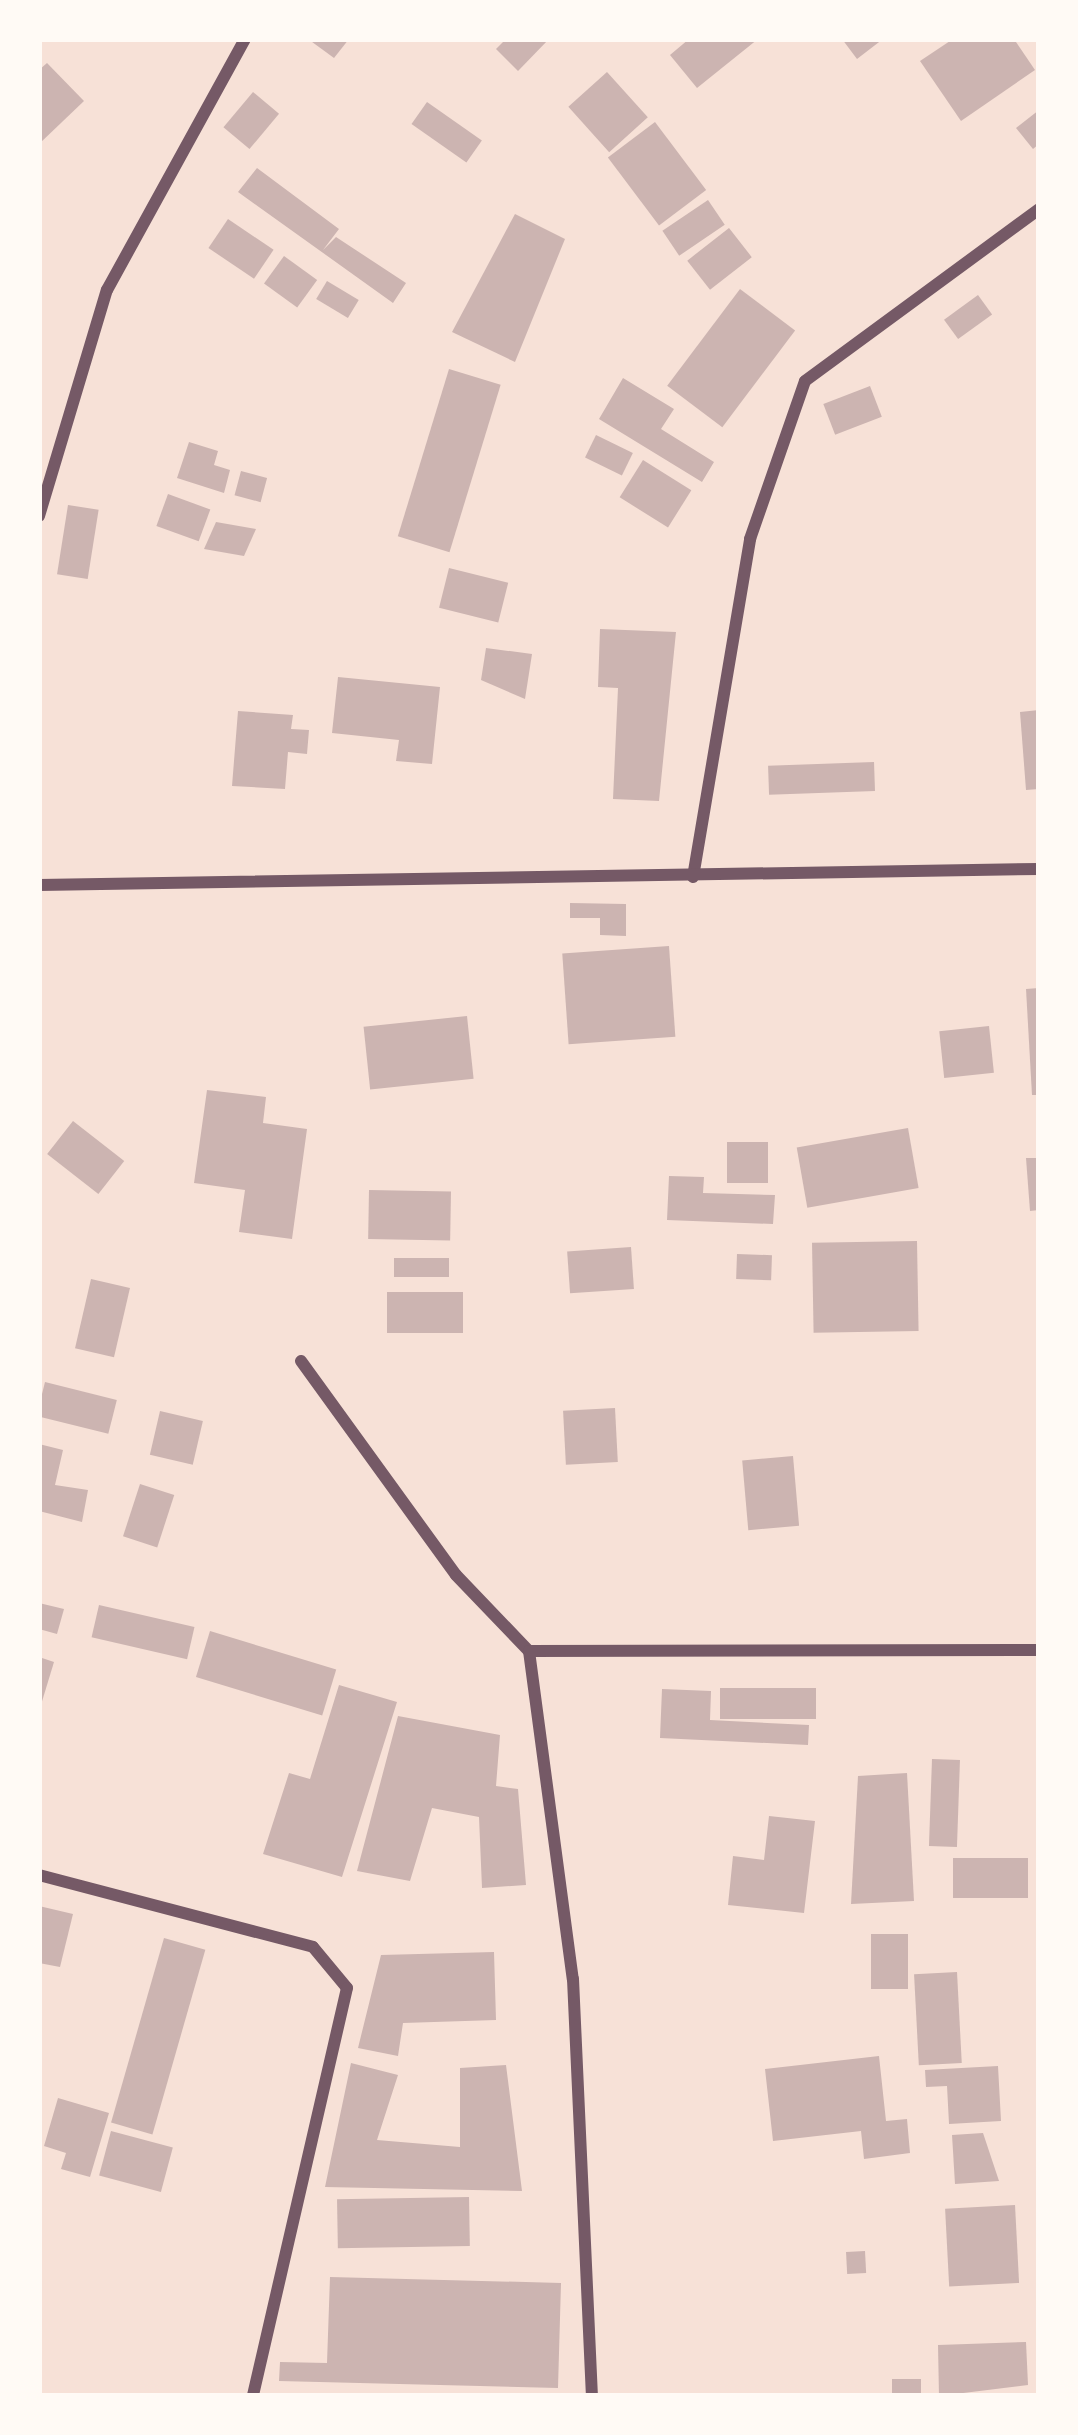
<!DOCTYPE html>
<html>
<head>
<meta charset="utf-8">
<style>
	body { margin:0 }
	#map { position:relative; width:1078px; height:2435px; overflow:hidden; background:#f7e1d7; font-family:Commissioner,sans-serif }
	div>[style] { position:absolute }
	.building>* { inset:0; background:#ccb4b1; transform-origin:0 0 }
	.minor>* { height:12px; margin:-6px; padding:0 6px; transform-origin:6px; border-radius:6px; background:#755966 }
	span { translate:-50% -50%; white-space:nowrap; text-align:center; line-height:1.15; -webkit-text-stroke:10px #fffaf5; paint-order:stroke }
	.frame { position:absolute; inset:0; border:42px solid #fffaf5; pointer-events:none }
</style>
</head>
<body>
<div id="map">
	<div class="building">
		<i style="clip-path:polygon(308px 39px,349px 39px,334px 58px)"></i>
		<i style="clip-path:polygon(506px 39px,549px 39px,518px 71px,496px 49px)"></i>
		<i style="clip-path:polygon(689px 39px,758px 39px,697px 88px,670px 55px)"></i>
		<i style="clip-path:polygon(842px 39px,883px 39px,857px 59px)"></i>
		<i style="clip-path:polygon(953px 39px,1014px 39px,1035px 70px,961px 121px,920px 61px)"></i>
		<i style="clip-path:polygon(47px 63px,84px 101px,39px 144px,39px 70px)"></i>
		<i style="left:607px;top:72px;width:61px;height:52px;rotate:48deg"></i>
		<i style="left:253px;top:92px;width:34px;height:46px;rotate:40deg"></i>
		<i style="left:427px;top:102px;width:67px;height:27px;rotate:35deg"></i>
		<i style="clip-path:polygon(1039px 110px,1039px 144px,1033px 149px,1016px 128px)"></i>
		<i style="left:655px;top:122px;width:85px;height:59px;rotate:53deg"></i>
		<i style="clip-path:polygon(257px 168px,339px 229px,323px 250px,336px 237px,406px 283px,393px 303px,238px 192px)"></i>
		<i style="left:708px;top:200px;width:30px;height:55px;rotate:56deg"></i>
		<i style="clip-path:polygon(515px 214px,565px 239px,515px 362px,452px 332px)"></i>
		<i style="left:228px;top:219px;width:55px;height:35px;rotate:34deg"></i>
		<i style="left:729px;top:228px;width:37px;height:53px;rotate:52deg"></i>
		<i style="left:284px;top:256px;width:41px;height:34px;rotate:36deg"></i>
		<i style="left:327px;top:281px;width:37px;height:21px;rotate:31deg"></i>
		<i style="left:740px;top:289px;width:69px;height:121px;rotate:37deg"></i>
		<i style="left:978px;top:295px;width:24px;height:42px;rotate:54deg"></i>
		<i style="left:449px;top:369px;width:54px;height:175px;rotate:17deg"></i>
		<i style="clip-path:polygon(623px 378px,674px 409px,661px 429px,714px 462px,702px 482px,599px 419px)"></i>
		<i style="left:870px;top:386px;width:33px;height:50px;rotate:69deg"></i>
		<i style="left:596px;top:435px;width:41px;height:25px;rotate:26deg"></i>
		<i style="clip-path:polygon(189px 442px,218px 451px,214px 465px,230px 470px,224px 493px,177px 478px)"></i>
		<i style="left:643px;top:460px;width:57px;height:44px;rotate:32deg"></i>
		<i style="left:241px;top:471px;width:27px;height:25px;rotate:15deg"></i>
		<i style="left:168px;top:494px;width:45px;height:34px;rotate:20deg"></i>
		<i style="left:68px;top:505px;width:31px;height:70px;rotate:9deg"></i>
		<i style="clip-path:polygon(216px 522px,256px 529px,244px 556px,204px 549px)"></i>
		<i style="left:449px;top:568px;width:61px;height:41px;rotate:14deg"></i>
		<i style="clip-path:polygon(600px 629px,676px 632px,659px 801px,613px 799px,618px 688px,598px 687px)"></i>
		<i style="clip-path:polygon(486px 648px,532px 654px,525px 699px,481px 680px)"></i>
		<i style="clip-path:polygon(338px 677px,440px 687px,432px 764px,396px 761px,399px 740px,332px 733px)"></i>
		<i style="clip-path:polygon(1039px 710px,1039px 789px,1026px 790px,1020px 712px)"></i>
		<i style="clip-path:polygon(238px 711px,293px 715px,291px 729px,309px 730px,307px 754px,288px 752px,285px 789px,232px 786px)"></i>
		<i style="left:874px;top:762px;width:29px;height:106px;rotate:88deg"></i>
		<i style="clip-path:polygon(570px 903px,626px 904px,626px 936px,600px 935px,600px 918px,570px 918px)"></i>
		<i style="left:669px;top:946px;width:91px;height:107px;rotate:86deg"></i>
		<i style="clip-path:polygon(1039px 988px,1039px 1095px,1032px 1095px,1026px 989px)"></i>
		<i style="left:467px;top:1016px;width:63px;height:104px;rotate:84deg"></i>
		<i style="left:989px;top:1026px;width:47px;height:50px;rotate:84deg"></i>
		<i style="clip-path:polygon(207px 1090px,266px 1097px,263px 1123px,307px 1129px,292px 1239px,239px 1232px,245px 1190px,194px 1183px)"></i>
		<i style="left:73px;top:1121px;width:65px;height:42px;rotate:38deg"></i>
		<i style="left:908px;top:1128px;width:61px;height:113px;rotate:80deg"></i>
		<i style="left:768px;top:1142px;width:41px;height:41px;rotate:90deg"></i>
		<i style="clip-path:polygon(1026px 1158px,1039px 1158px,1039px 1210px,1030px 1211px)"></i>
		<i style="clip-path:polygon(669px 1176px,704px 1177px,703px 1193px,775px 1195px,773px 1224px,667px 1220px)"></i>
		<i style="left:369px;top:1190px;width:82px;height:49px;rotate:1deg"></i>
		<i style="left:917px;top:1241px;width:90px;height:105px;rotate:89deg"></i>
		<i style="left:631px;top:1247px;width:42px;height:64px;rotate:86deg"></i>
		<i style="left:737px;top:1254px;width:35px;height:25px;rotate:2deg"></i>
		<i style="left:394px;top:1258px;width:55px;height:19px"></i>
		<i style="left:91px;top:1279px;width:40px;height:71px;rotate:13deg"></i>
		<i style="left:387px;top:1292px;width:76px;height:41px"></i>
		<i style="left:45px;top:1382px;width:74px;height:35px;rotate:14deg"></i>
		<i style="left:615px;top:1408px;width:54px;height:52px;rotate:87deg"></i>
		<i style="left:160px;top:1411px;width:44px;height:45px;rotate:13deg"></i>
		<i style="clip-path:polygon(39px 1444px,63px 1450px,55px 1485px,88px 1490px,82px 1522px,39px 1511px)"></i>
		<i style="left:793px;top:1456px;width:70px;height:51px;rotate:85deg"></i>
		<i style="left:140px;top:1484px;width:36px;height:55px;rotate:18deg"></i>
		<i style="clip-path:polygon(39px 1603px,64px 1609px,57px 1634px,39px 1629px)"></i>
		<i style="left:99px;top:1605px;width:98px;height:33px;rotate:13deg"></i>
		<i style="left:210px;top:1631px;width:132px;height:48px;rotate:17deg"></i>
		<i style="clip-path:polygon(39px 1657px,54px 1662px,40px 1708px,39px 1708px)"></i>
		<i style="clip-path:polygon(339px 1685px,397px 1702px,342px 1877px,263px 1854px,289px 1773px,310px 1779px)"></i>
		<i style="left:720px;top:1688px;width:96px;height:31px"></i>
		<i style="clip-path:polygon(662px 1689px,711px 1691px,710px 1720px,809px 1725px,808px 1745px,660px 1738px)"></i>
		<i style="clip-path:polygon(398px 1716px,500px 1735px,496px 1786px,518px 1789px,526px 1885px,482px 1888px,479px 1817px,432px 1808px,410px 1881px,357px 1871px)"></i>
		<i style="left:932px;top:1759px;width:28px;height:87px;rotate:2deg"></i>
		<i style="clip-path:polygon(907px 1773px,914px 1901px,851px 1904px,858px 1776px)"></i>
		<i style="clip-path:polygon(769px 1816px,815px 1821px,804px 1913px,728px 1905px,733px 1856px,764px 1860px)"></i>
		<i style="left:1028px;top:1858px;width:40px;height:75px;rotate:90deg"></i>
		<i style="clip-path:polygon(39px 1906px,73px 1914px,60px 1967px,39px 1963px)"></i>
		<i style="left:871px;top:1934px;width:37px;height:55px"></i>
		<i style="left:164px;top:1938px;width:43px;height:192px;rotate:16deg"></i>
		<i style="clip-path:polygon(494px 1952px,496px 2020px,403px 2023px,398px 2056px,358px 2048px,381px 1955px)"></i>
		<i style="left:957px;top:1972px;width:91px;height:43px;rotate:87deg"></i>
		<i style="clip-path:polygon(879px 2056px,886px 2121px,907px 2119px,910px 2153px,864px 2159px,861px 2131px,773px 2141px,765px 2069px)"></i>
		<i style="clip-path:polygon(351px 2063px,398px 2075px,377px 2140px,460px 2147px,460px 2068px,506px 2065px,522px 2191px,325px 2187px)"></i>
		<i style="clip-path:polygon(998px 2066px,1001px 2121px,949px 2124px,947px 2086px,926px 2087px,925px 2070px)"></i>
		<i style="clip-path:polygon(58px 2098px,109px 2113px,90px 2177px,61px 2169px,66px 2153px,44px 2146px)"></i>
		<i style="left:111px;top:2131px;width:64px;height:46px;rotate:15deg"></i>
		<i style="clip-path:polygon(983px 2133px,999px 2181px,955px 2184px,952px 2135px)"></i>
		<i style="left:469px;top:2197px;width:49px;height:132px;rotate:89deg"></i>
		<i style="left:1015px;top:2205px;width:78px;height:70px;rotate:87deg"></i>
		<i style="left:865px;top:2251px;width:22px;height:19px;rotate:87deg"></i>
		<i style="clip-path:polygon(330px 2277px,561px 2283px,558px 2388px,279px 2381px,280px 2362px,327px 2363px)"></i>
		<i style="clip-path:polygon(1026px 2342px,1028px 2385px,939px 2396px,938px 2345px)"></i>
		<i style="left:892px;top:2379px;width:29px;height:17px"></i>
	</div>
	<div class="minor">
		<i style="left:39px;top:516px;width:236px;rotate:-73.3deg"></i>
		<i style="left:107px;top:290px;width:286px;rotate:-61.2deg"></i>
		<i style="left:693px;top:877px;width:343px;rotate:-80.4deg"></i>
		<i style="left:750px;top:539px;width:167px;rotate:-70.8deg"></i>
		<i style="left:805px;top:381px;width:290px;rotate:-36.3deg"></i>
		<i style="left:39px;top:885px;width:1000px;rotate:-0.92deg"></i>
		<i style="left:301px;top:1361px;width:264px;rotate:54.1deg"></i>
		<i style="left:456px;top:1575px;width:105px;rotate:46.2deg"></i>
		<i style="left:529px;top:1651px;width:331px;rotate:82.4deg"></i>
		<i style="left:573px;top:1979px;width:417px;rotate:87.4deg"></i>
		<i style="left:529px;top:1651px;width:510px;rotate:-0.11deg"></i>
		<i style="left:39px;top:1875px;width:283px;rotate:14.7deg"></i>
		<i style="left:313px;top:1947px;width:53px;rotate:50.3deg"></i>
		<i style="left:347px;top:1988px;width:419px;rotate:103deg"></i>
	</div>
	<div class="frame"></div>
</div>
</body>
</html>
